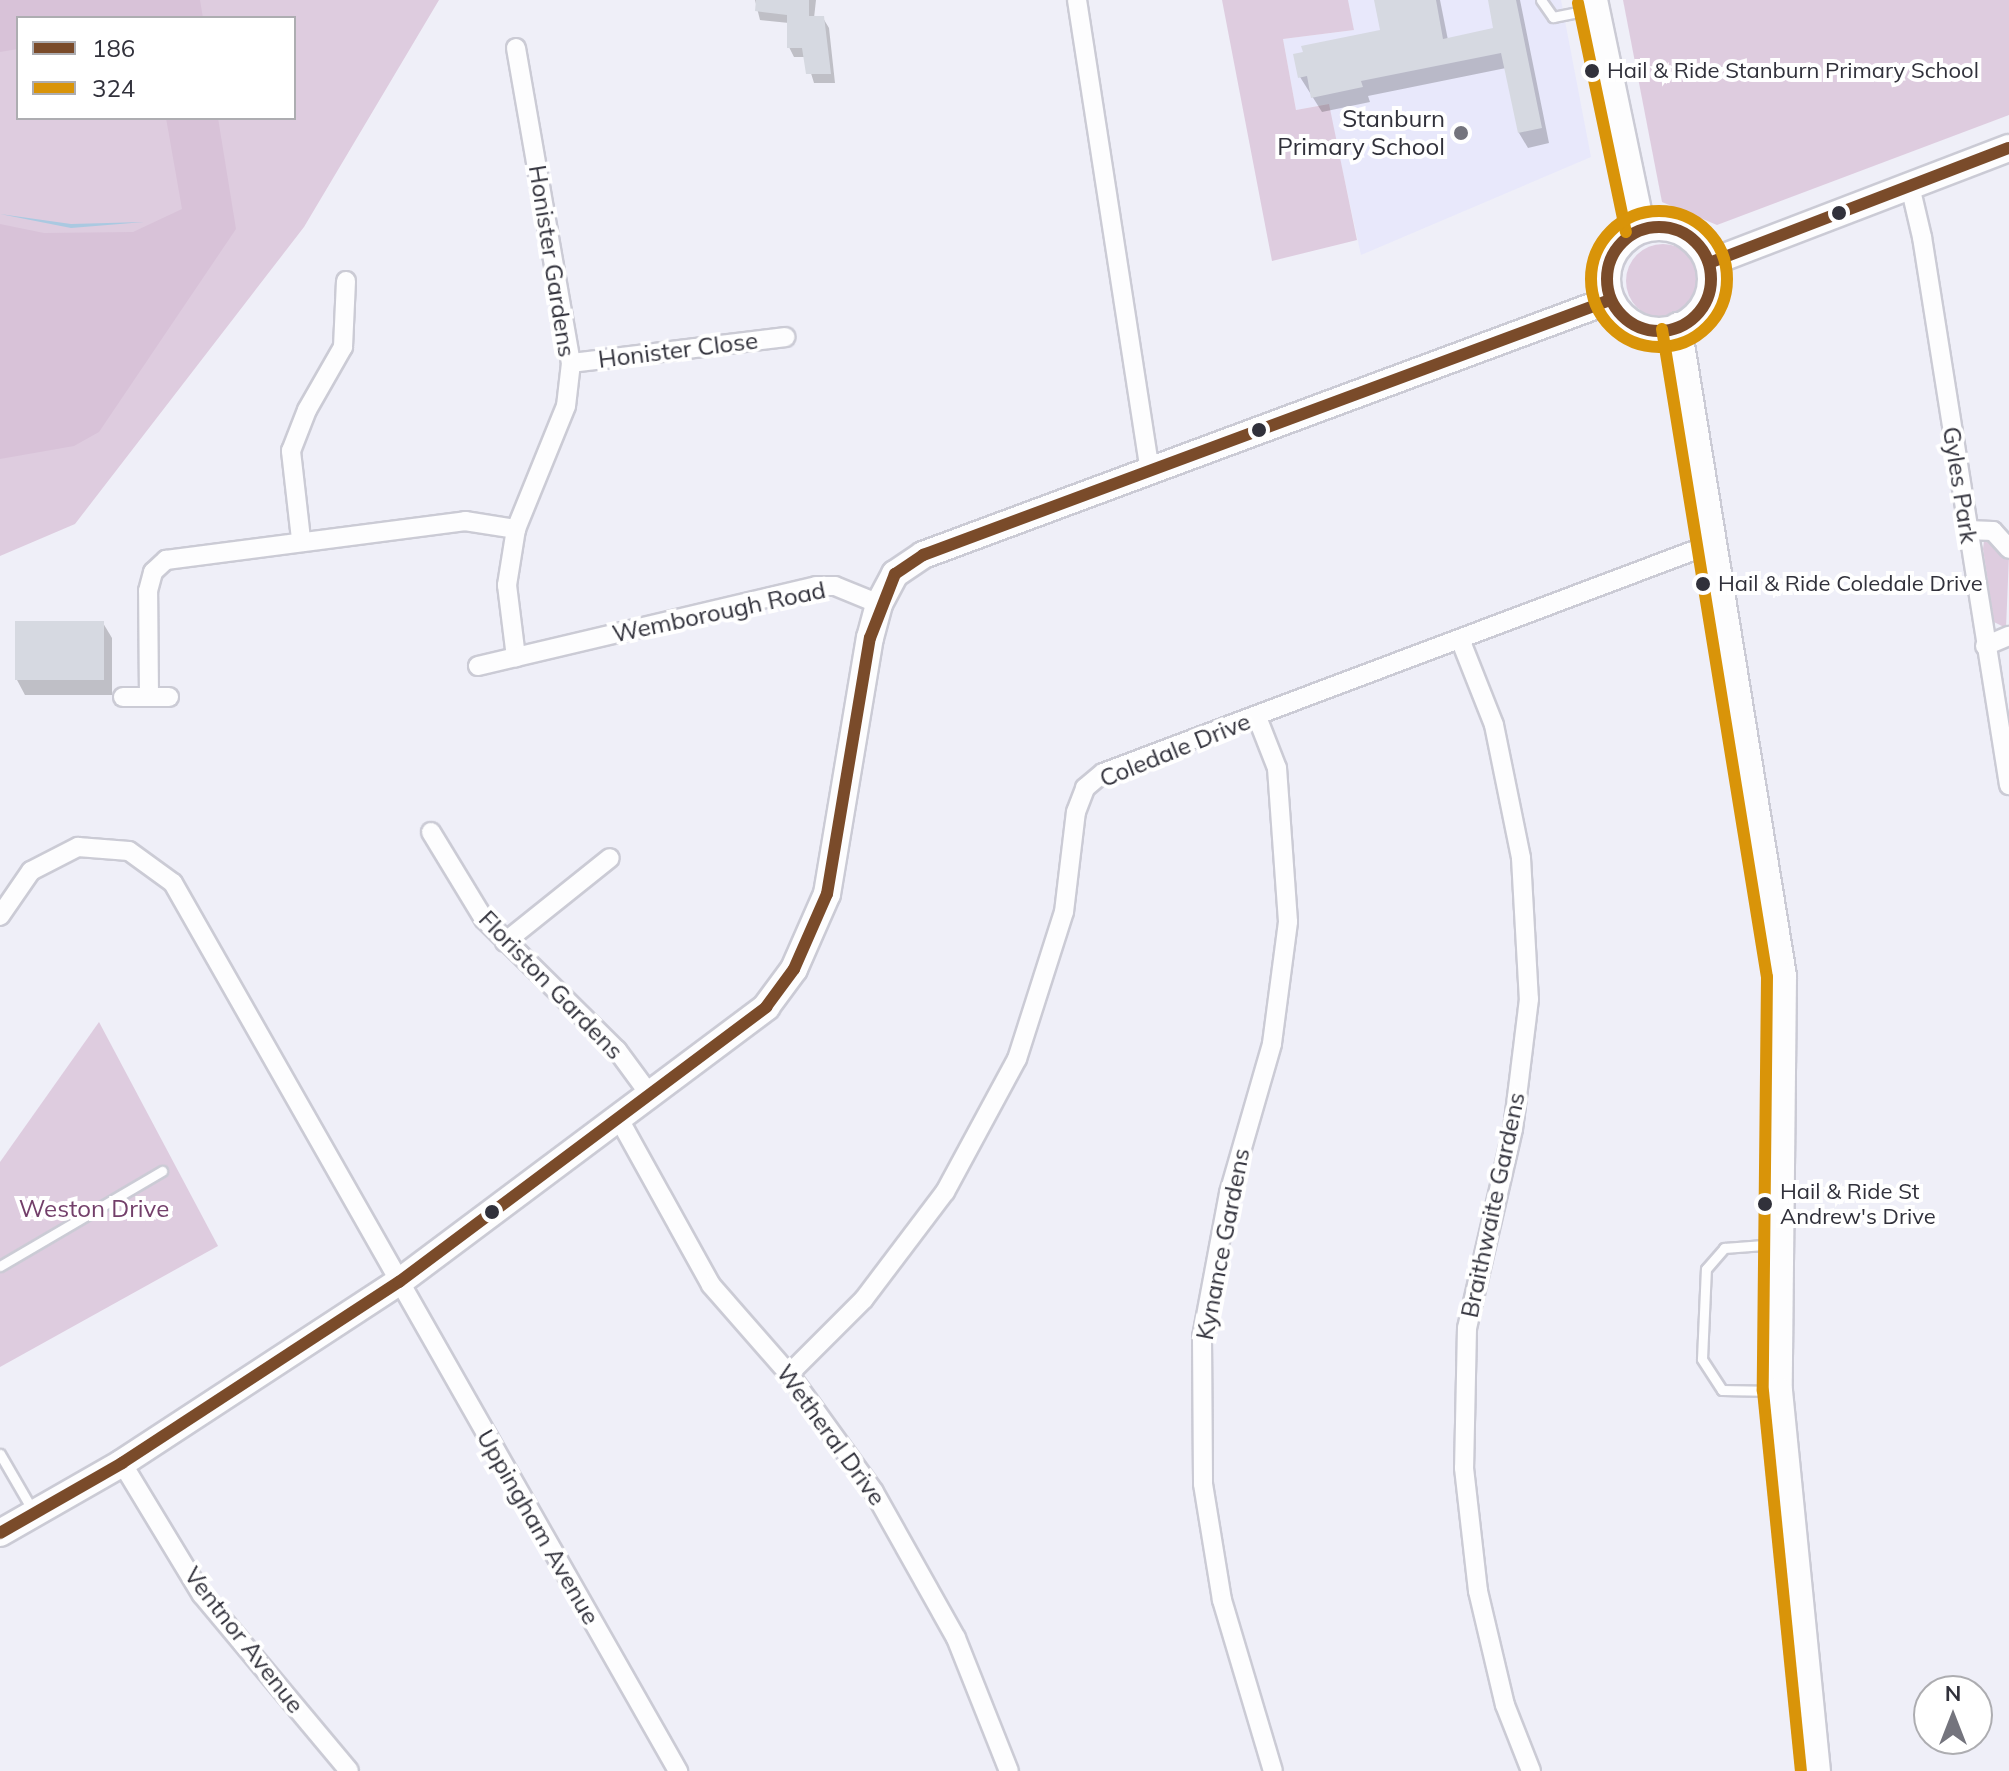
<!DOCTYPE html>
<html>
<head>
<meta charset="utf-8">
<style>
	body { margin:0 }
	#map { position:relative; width:2009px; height:1771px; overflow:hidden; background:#efeff8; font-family:Mulish,sans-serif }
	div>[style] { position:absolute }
	.built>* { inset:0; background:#e8e8fb }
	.green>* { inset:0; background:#deccdf }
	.round { border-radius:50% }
	.forest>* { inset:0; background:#d8c2d8 }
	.water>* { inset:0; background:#aac9e1 }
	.shadow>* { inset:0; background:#0003 }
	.building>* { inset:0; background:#d6d9e1; transform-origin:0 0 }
	.roads { filter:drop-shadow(2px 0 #cbcbd5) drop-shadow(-2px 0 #cbcbd5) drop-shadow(0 2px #cbcbd5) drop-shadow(0 -2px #cbcbd5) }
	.lane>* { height:9px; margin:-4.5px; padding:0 4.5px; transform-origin:4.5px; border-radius:4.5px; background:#fdfdfe }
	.street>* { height:18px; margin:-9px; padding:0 9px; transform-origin:9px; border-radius:9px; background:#fdfdfe }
	.secondary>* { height:26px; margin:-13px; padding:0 13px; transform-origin:13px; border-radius:13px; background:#fdfdfe }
	.secondary>.ring { margin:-13px; padding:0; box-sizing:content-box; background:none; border:26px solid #fdfdfe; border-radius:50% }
	.bus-1>* { height:12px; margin:-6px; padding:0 6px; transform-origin:6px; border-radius:6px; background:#7a4b2a }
	.bus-1>.ring { margin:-6px; padding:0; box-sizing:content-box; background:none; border:12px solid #7a4b2a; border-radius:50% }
	.bus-2>* { height:12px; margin:-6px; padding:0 6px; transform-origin:6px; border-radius:6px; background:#d99409 }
	.bus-2>.ring { margin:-6px; padding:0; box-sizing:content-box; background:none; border:12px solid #d99409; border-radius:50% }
	.dots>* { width:22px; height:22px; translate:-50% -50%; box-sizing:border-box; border:4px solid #fff; border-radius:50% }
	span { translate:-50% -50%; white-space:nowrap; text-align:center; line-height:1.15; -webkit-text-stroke:8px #fff; paint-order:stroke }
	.bus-label { font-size:22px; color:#31313b }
	.left { translate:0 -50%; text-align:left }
	.poi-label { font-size:24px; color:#31313b }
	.right { translate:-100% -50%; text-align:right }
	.street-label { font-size:24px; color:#31313b }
	.park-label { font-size:24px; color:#733f6a }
	.legend { position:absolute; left:16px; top:16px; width:280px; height:104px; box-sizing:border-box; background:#fff; border:2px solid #adadb1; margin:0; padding:10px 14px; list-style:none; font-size:24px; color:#31313b }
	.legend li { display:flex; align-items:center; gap:16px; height:40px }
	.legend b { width:40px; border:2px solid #adadb1 }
	.north { position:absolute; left:1913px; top:1675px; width:80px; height:80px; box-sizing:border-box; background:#fff; border:2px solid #adadb1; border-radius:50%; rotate:0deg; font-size:22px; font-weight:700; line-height:32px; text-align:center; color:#31313b }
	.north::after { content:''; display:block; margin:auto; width:28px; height:36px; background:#74747d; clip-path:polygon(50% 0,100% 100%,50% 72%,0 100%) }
</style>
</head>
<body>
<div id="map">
	<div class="built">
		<i style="clip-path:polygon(1348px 0,1561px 0,1591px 157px,1361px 255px,1328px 104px,1296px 110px,1283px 39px,1354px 30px)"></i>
	</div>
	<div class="green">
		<i style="clip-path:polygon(evenodd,0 0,439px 0,304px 227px,75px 524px,0 556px,0 0,18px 18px,294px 18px,294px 118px,18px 118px,18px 18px)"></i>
		<i style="clip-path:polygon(1222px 0,1348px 0,1354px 30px,1283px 39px,1296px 110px,1329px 104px,1357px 240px,1272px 261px)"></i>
		<i style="clip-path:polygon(1623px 0,2009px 0,2009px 115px,1717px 225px,1662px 202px)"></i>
		<i class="round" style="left:1626px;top:244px;width:74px;height:74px"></i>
		<i style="clip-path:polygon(1993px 539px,2009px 556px,2006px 628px,1994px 622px,1983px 549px,1984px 541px)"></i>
		<i style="clip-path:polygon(99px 1022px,218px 1246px,0 1367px,0 1162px)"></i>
	</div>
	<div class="forest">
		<i style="clip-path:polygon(0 0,200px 0,203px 18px,18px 18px,18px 49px,0 52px)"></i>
		<i style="clip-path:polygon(166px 118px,218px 118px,236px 229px,99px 432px,74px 446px,0 459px,0 224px,44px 233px,133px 232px,182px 209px)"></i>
	</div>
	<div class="water">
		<i style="clip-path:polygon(0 214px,71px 224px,144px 222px,71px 228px)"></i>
	</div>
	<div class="shadow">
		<i style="clip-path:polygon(755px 0,816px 0,814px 18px,823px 18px,829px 28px,835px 83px,814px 83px,806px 57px,794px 57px,789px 47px,789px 23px,760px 20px)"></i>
		<i style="clip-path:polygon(1376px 0,1440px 0,1448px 40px,1495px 30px,1490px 0,1520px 0,1549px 143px,1528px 148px,1519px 133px,1506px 68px,1368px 96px,1370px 102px,1322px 112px,1300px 77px,1382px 31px)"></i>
		<i style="clip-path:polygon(103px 623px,112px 638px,112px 695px,25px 695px,17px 680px)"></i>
	</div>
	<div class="building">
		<i style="clip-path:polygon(756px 0,809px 0,809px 16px,824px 16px,831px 74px,806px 74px,802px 48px,787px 48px,787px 15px,755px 11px)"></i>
		<i style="clip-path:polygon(1374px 0,1436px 0,1443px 39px,1493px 28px,1488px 0,1516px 0,1542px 128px,1518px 133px,1501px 53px,1361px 81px,1363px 87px,1311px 98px,1307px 76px,1298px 78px,1293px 54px,1303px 52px,1301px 46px,1380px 30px)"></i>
		<i style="left:15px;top:621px;width:89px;height:59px"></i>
	</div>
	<div class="roads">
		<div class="lane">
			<i style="left:1541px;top:0;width:21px;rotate:55deg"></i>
			<i style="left:1553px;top:17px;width:41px;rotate:-11.3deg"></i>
			<i style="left:0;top:1266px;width:188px;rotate:-30.4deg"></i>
			<i style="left:1775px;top:1391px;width:53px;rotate:-178.9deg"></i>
			<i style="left:1722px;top:1390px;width:37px;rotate:-123deg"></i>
			<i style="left:1702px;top:1359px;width:90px;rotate:-87.5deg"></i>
			<i style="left:1706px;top:1269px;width:28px;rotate:-49deg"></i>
			<i style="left:1724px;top:1248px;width:53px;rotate:-4.3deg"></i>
			<i style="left:0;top:1454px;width:66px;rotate:59.9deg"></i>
		</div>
		<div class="street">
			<i style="left:1077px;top:0;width:479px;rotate:81.2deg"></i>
			<i style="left:516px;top:48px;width:320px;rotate:80.1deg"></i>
			<i style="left:571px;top:363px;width:43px;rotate:96.6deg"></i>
			<i style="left:566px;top:406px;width:133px;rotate:112.1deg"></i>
			<i style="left:516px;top:529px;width:57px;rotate:99.1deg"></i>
			<i style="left:507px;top:585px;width:73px;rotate:82.9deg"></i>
			<i style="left:1910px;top:186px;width:52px;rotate:76.8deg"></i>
			<i style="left:1922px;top:237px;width:555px;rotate:80.98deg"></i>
			<i style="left:571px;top:363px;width:216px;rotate:-6.9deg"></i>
			<i style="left:1967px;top:530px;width:26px;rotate:2deg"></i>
			<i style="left:1993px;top:531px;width:24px;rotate:48deg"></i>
			<i style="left:301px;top:539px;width:89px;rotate:-96.5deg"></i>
			<i style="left:291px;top:451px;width:44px;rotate:-68.7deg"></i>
			<i style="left:307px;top:410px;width:73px;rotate:-60.3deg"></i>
			<i style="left:343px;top:347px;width:66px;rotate:-87.4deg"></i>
			<i style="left:1460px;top:639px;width:92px;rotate:68.4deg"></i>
			<i style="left:1494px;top:725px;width:136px;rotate:78.5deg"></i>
			<i style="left:1521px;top:858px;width:141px;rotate:86.8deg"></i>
			<i style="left:1529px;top:999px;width:131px;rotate:97deg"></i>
			<i style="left:1513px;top:1129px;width:204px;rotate:103deg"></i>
			<i style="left:1467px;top:1328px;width:140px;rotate:91.2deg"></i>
			<i style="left:1464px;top:1468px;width:124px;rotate:83.5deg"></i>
			<i style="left:1478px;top:1591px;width:117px;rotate:76.7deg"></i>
			<i style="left:1505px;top:1705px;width:71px;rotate:68.5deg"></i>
			<i style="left:1985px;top:646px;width:26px;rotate:-23deg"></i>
			<i style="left:478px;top:666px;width:347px;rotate:-13.3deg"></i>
			<i style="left:816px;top:586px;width:19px"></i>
			<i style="left:835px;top:586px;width:48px;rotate:22.2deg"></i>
			<i style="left:149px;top:696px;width:105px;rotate:-90.5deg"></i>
			<i style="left:148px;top:591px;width:20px;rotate:-75deg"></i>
			<i style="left:153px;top:572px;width:18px;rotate:-43deg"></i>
			<i style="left:166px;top:560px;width:302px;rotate:-7.4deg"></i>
			<i style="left:465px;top:521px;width:52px;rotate:8.9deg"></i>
			<i style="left:123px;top:697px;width:46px"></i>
			<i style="left:1257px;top:717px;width:55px;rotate:68.6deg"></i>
			<i style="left:1277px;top:768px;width:154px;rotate:85.9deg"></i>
			<i style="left:1288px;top:922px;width:123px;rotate:97.5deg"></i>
			<i style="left:1272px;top:1044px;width:155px;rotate:106.1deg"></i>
			<i style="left:1229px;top:1193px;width:147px;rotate:100.6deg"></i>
			<i style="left:1202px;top:1337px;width:147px;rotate:89.6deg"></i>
			<i style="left:1203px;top:1484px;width:118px;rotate:80.7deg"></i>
			<i style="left:1222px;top:1600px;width:178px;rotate:73.4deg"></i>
			<i style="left:431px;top:832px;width:102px;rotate:58.7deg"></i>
			<i style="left:484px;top:919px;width:187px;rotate:44.6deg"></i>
			<i style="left:617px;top:1050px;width:56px;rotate:53.7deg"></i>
			<i style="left:0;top:916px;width:55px;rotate:-55.4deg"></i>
			<i style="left:31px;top:871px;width:53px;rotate:-27.1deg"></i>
			<i style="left:78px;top:847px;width:51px;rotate:4.5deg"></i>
			<i style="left:129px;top:851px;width:54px;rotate:36deg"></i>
			<i style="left:173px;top:883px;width:1022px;rotate:60.37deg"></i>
			<i style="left:505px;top:942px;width:134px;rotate:-38.7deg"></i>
			<i style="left:619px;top:1119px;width:190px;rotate:61deg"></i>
			<i style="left:711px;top:1285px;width:118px;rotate:48.8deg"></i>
			<i style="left:789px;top:1374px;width:145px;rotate:54.2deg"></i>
			<i style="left:874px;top:1492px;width:167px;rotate:60.7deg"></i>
			<i style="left:956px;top:1638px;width:143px;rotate:68.3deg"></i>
			<i style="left:789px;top:1374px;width:106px;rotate:-45deg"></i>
			<i style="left:864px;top:1299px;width:134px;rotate:-52.9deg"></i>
			<i style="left:945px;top:1192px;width:151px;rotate:-61.6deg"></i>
			<i style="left:1017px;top:1059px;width:154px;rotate:-72.3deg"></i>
			<i style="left:1064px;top:912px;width:101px;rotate:-83.2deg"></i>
			<i style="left:1076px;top:812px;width:26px;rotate:-69deg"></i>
			<i style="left:1085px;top:788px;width:23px;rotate:-40deg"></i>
			<i style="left:1103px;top:773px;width:653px;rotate:-20.63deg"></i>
			<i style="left:122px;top:1463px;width:154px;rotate:58.8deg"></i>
			<i style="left:202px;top:1595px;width:229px;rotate:50.1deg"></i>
		</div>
		<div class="secondary">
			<i style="left:1594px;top:0;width:234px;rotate:78.2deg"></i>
			<i class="ring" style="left:1607px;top:227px;width:78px;height:78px"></i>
			<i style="left:1709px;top:263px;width:321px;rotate:-21deg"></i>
			<i style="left:1678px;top:326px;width:658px;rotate:80.82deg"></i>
			<i style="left:1783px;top:976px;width:415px;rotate:90.6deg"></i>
			<i style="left:1779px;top:1391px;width:382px;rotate:84.3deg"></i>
			<i style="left:0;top:1533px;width:141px;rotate:-29.8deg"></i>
			<i style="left:122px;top:1463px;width:331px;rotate:-33.2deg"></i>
			<i style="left:399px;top:1282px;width:459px;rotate:-36.8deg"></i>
			<i style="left:766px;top:1007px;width:47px;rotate:-53.6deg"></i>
			<i style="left:794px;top:969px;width:82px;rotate:-66.3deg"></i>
			<i style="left:827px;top:894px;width:260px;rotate:-80.5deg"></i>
			<i style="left:870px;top:638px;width:35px;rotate:-75deg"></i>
			<i style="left:879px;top:604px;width:34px;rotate:-62deg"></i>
			<i style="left:895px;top:574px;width:34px;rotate:-34deg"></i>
			<i style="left:923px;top:555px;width:733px;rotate:-20.36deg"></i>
		</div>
	</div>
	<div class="bus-1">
		<i class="ring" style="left:1607px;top:227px;width:92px;height:92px"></i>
		<i style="left:1709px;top:263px;width:321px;rotate:-21deg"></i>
		<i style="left:0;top:1533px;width:141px;rotate:-29.8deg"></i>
		<i style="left:122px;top:1463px;width:331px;rotate:-33.2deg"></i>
		<i style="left:399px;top:1282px;width:459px;rotate:-36.8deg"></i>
		<i style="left:766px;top:1007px;width:47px;rotate:-53.6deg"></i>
		<i style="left:794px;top:969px;width:82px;rotate:-66.3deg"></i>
		<i style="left:827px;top:894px;width:260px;rotate:-80.5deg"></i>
		<i style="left:870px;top:638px;width:69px;rotate:-68.7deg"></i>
		<i style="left:895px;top:574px;width:34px;rotate:-34deg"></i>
		<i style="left:923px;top:555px;width:733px;rotate:-20.36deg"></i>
	</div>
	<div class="bus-2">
		<i style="left:1578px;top:3px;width:234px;rotate:78.2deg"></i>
		<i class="ring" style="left:1591px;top:211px;width:124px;height:124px"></i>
		<i style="left:1662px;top:329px;width:656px;rotate:80.8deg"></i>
		<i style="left:1767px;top:977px;width:414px;rotate:90.6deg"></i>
		<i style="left:1763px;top:1391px;width:382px;rotate:84.3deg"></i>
	</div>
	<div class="dots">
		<i style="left:1592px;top:71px;background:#31313b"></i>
		<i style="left:1461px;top:133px;background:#74747d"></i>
		<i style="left:1839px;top:213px;background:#31313b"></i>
		<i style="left:1259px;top:430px;background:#31313b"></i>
		<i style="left:1703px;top:584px;background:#31313b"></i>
		<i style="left:1765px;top:1204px;background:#31313b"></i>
		<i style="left:492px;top:1212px;background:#31313b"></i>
	</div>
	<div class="bus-label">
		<span class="left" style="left:1607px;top:71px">Hail &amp; Ride Stanburn Primary School</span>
		<span class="left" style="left:1718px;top:584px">Hail &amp; Ride Coledale Drive</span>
		<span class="left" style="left:1780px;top:1204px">Hail &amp; Ride St<br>Andrew's Drive</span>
	</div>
	<div class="poi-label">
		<span class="right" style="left:1445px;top:133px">Stanburn<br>Primary School</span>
	</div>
	<div class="street-label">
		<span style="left:552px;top:261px;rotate:81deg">Honister Gardens</span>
		<span style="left:678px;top:350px;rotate:-7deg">Honister Close</span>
		<span style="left:1960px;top:485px;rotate:81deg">Gyles Park</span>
		<span style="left:719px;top:612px;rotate:-12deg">Wemborough Road</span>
		<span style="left:1175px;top:750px;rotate:-22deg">Coledale Drive</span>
		<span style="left:551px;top:985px;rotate:46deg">Floriston Gardens</span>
		<span style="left:1493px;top:1205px;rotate:-78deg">Braithwaite Gardens</span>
		<span style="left:1223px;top:1244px;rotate:-79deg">Kynance Gardens</span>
		<span style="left:831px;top:1435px;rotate:54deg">Wetheral Drive</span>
		<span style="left:538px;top:1527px;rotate:60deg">Uppingham Avenue</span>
		<span style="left:244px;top:1640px;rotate:52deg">Ventnor Avenue</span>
	</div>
	<div class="park-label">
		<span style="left:94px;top:1209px">Weston Drive</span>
	</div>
	<ul class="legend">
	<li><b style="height:10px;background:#7a4b2a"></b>186</li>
	<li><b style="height:10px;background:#d99409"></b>324</li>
	</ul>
	<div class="north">N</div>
</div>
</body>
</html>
